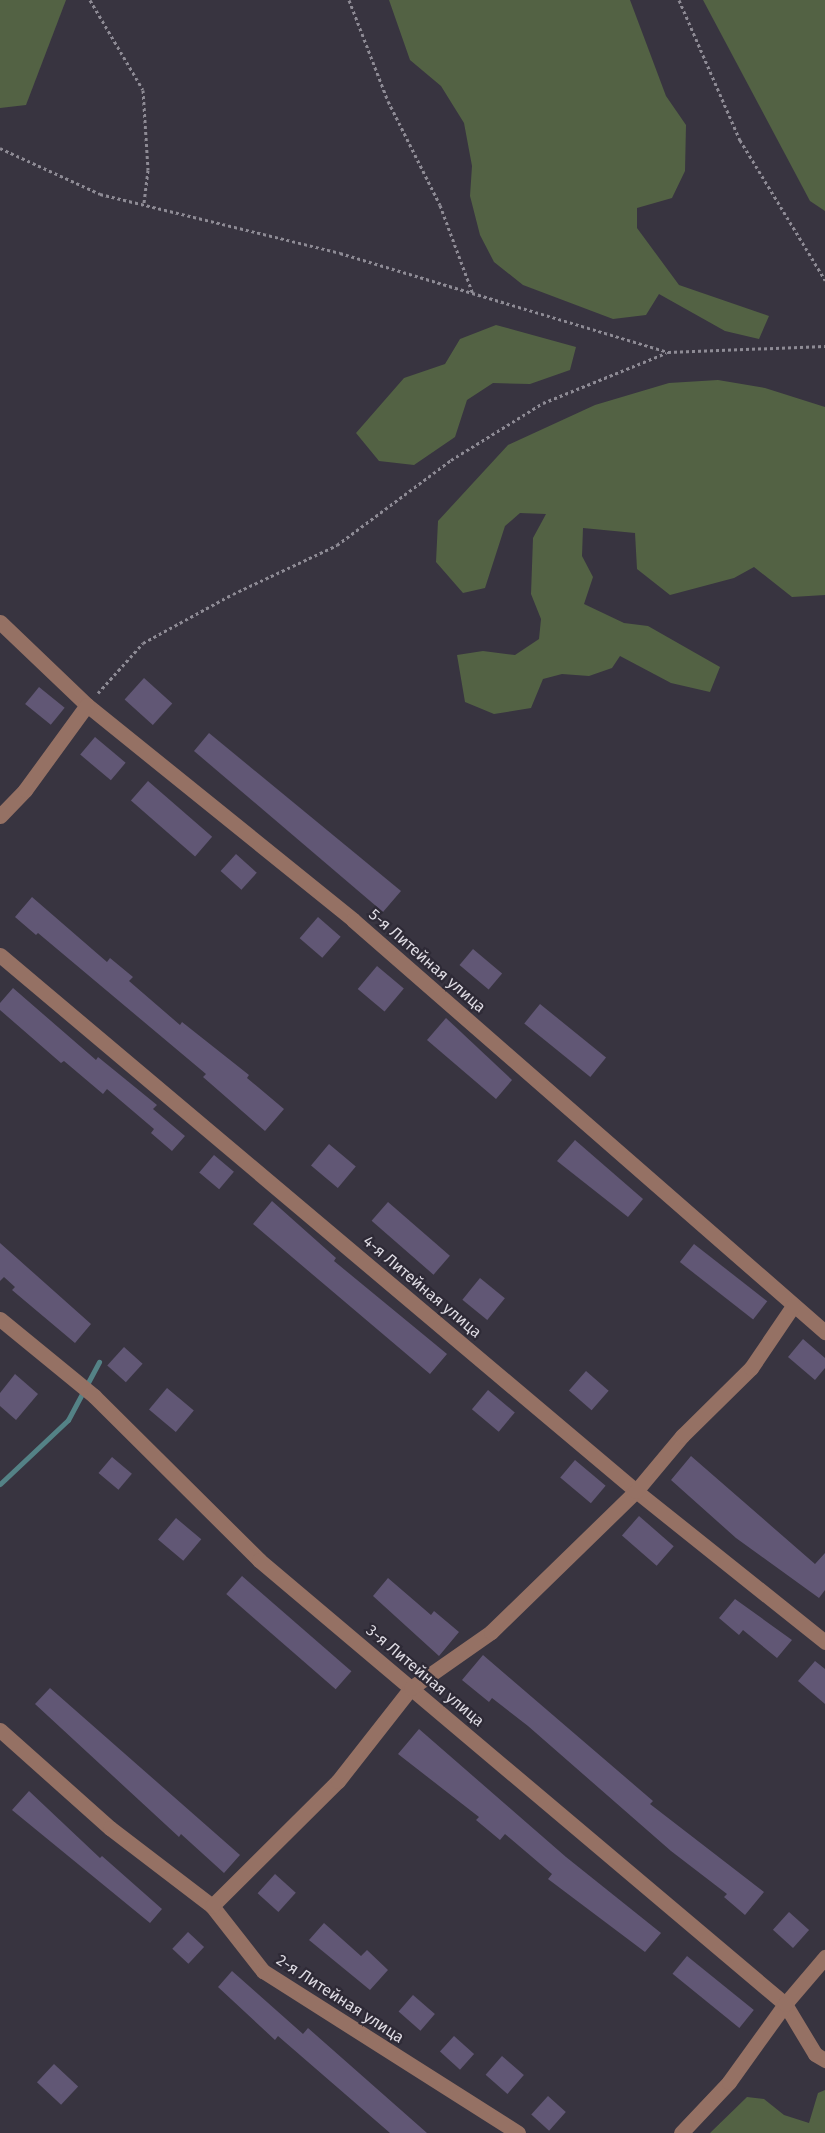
<!DOCTYPE html>
<html>
<head>
<meta charset="utf-8">
<style>
	body { margin:0 }
	#map { position:relative; width:825px; height:2133px; overflow:hidden; background:#383440; font-family:"Fira Sans",sans-serif }
	div>[style] { position:absolute }
	.forest>* { inset:0; background:#536244 }
	.stream>* { height:5px; margin:-2.5px; padding:0 2.5px; transform-origin:2.5px; border-radius:2.5px; background:#548286 }
	.building>* { inset:0; background:#615775; transform-origin:0 0 }
	.path>* { height:3px; margin-top:-1.5px; transform-origin:0; background:repeating-linear-gradient(90deg,#8e8b95 0 3px,transparent 0 6px) }
	.minor>* { height:15px; margin:-7.5px; padding:0 7.5px; transform-origin:7.5px; border-radius:7.5px; background:#957164 }
	span { translate:-50% -50%; white-space:nowrap; text-align:center; line-height:1.15; -webkit-text-stroke:4.5px #2e2a36; paint-order:stroke }
	.street-label { font-size:16px; color:#dedbe3 }
</style>
</head>
<body>
<div id="map">
	<div class="forest">
		<i style="clip-path:polygon(0 0,66px 0,26px 105px,0 108px)"></i>
		<i style="clip-path:polygon(389px 0,630px 0,666px 96px,686px 125px,685px 171px,672px 198px,637px 208px,637px 228px,679px 285px,769px 316px,759px 339px,725px 331px,659px 294px,646px 315px,613px 319px,523px 285px,494px 262px,480px 235px,470px 196px,472px 166px,464px 123px,441px 86px,410px 60px)"></i>
		<i style="clip-path:polygon(703px 0,825px 0,825px 211px,810px 201px)"></i>
		<i style="clip-path:polygon(496px 325px,576px 347px,570px 370px,530px 384px,493px 383px,467px 400px,455px 437px,414px 465px,379px 461px,356px 433px,404px 378px,445px 364px,460px 339px)"></i>
		<i style="clip-path:polygon(718px 380px,765px 388px,825px 407px,825px 595px,792px 597px,754px 567px,734px 578px,670px 595px,637px 569px,635px 533px,583px 528px,582px 556px,593px 577px,584px 604px,624px 623px,648px 626px,720px 667px,710px 692px,671px 683px,620px 656px,612px 668px,589px 676px,562px 674px,543px 679px,531px 708px,494px 714px,465px 702px,457px 655px,483px 651px,515px 655px,539px 639px,541px 619px,531px 594px,533px 538px,546px 514px,520px 513px,505px 526px,485px 588px,463px 593px,436px 562px,438px 521px,508px 445px,595px 405px,669px 383px)"></i>
		<i style="clip-path:polygon(825px 2090px,825px 2133px,710px 2133px,747px 2097px,764px 2099px,784px 2115px,809px 2123px,818px 2093px)"></i>
	</div>
	<div class="stream">
		<i style="left:0;top:1484px;width:93px;rotate:-43.3deg"></i>
		<i style="left:68px;top:1420px;width:66px;rotate:-61.9deg"></i>
	</div>
	<div class="building">
		<i style="left:144px;top:678px;width:38px;height:29px;rotate:42deg"></i>
		<i style="left:39px;top:687px;width:33px;height:22px;rotate:39deg"></i>
		<i style="clip-path:polygon(209px 733px,401px 891px,383px 912px,194px 751px)"></i>
		<i style="left:95px;top:737px;width:40px;height:23px;rotate:40deg"></i>
		<i style="left:148px;top:781px;width:85px;height:26px;rotate:41deg"></i>
		<i style="left:236px;top:854px;width:28px;height:23px;rotate:42deg"></i>
		<i style="clip-path:polygon(32px 897px,107px 962px,110px 958px,133px 977px,129px 981px,180px 1025px,182px 1022px,249px 1075px,247px 1078px,284px 1109px,265px 1131px,203px 1077px,206px 1074px,38px 933px,36px 935px,15px 917px)"></i>
		<i style="left:318px;top:917px;width:30px;height:28px;rotate:41deg"></i>
		<i style="left:473px;top:949px;width:38px;height:21px;rotate:40deg"></i>
		<i style="left:377px;top:966px;width:35px;height:30px;rotate:40deg"></i>
		<i style="clip-path:polygon(13px 988px,96px 1060px,98px 1057px,157px 1105px,153px 1109px,185px 1136px,172px 1151px,151px 1133px,154px 1129px,107px 1089px,103px 1094px,64px 1061px,61px 1063px,0 1010px,0 1003px)"></i>
		<i style="left:540px;top:1004px;width:85px;height:25px;rotate:39deg"></i>
		<i style="clip-path:polygon(446px 1018px,512px 1080px,496px 1099px,427px 1040px)"></i>
		<i style="clip-path:polygon(575px 1140px,643px 1199px,628px 1217px,557px 1161px)"></i>
		<i style="left:329px;top:1144px;width:35px;height:28px;rotate:40deg"></i>
		<i style="left:214px;top:1155px;width:26px;height:23px;rotate:40deg"></i>
		<i style="clip-path:polygon(272px 1201px,336px 1258px,334px 1261px,447px 1354px,430px 1374px,253px 1224px)"></i>
		<i style="left:388px;top:1202px;width:82px;height:25px;rotate:41deg"></i>
		<i style="clip-path:polygon(0 1243px,91px 1324px,75px 1343px,12px 1290px,15px 1287px,4px 1277px,0 1281px)"></i>
		<i style="left:694px;top:1244px;width:93px;height:23px;rotate:38deg"></i>
		<i style="left:480px;top:1278px;width:32px;height:28px;rotate:39deg"></i>
		<i style="clip-path:polygon(803px 1339px,825px 1358px,825px 1368px,815px 1380px,788px 1357px)"></i>
		<i style="left:124px;top:1347px;width:25px;height:25px;rotate:42deg"></i>
		<i style="left:586px;top:1371px;width:30px;height:26px;rotate:41deg"></i>
		<i style="clip-path:polygon(15px 1374px,38px 1394px,16px 1420px,0 1406px,0 1393px)"></i>
		<i style="left:167px;top:1388px;width:35px;height:28px;rotate:40deg"></i>
		<i style="left:488px;top:1390px;width:35px;height:25px;rotate:40deg"></i>
		<i style="clip-path:polygon(691px 1456px,815px 1564px,825px 1553px,825px 1590px,819px 1598px,736px 1538px,671px 1480px)"></i>
		<i style="left:112px;top:1457px;width:26px;height:21px;rotate:40deg"></i>
		<i style="left:575px;top:1460px;width:40px;height:23px;rotate:40deg"></i>
		<i style="left:639px;top:1516px;width:46px;height:26px;rotate:41deg"></i>
		<i style="left:176px;top:1518px;width:33px;height:28px;rotate:40deg"></i>
		<i style="left:242px;top:1576px;width:145px;height:24px;rotate:41deg"></i>
		<i style="clip-path:polygon(388px 1578px,431px 1615px,434px 1611px,459px 1632px,439px 1656px,373px 1596px)"></i>
		<i style="clip-path:polygon(735px 1599px,792px 1640px,777px 1658px,743px 1630px,739px 1635px,719px 1618px)"></i>
		<i style="clip-path:polygon(483px 1655px,653px 1801px,650px 1804px,764px 1892px,745px 1915px,724px 1897px,727px 1894px,671px 1851px,528px 1726px,492px 1698px,489px 1702px,462px 1680px)"></i>
		<i style="clip-path:polygon(815px 1661px,825px 1669px,825px 1704px,798px 1681px)"></i>
		<i style="clip-path:polygon(50px 1688px,240px 1855px,224px 1873px,181px 1834px,179px 1837px,35px 1704px)"></i>
		<i style="clip-path:polygon(419px 1729px,566px 1857px,661px 1933px,645px 1952px,548px 1879px,552px 1874px,505px 1834px,500px 1840px,476px 1820px,479px 1817px,398px 1754px)"></i>
		<i style="clip-path:polygon(29px 1791px,100px 1858px,102px 1856px,162px 1909px,150px 1923px,12px 1810px)"></i>
		<i style="left:275px;top:1874px;width:28px;height:26px;rotate:42deg"></i>
		<i style="left:789px;top:1912px;width:27px;height:24px;rotate:42deg"></i>
		<i style="clip-path:polygon(324px 1923px,361px 1956px,367px 1950px,388px 1970px,370px 1990px,309px 1940px)"></i>
		<i style="left:188px;top:1932px;width:22px;height:23px;rotate:43deg"></i>
		<i style="left:687px;top:1956px;width:86px;height:23px;rotate:39deg"></i>
		<i style="clip-path:polygon(232px 1971px,303px 2034px,308px 2028px,427px 2133px,390px 2133px,278px 2036px,275px 2040px,218px 1987px)"></i>
		<i style="left:413px;top:1995px;width:29px;height:22px;rotate:41deg"></i>
		<i style="left:454px;top:2036px;width:27px;height:21px;rotate:42deg"></i>
		<i style="left:502px;top:2056px;width:29px;height:25px;rotate:41deg"></i>
		<i style="left:54px;top:2064px;width:33px;height:25px;rotate:43deg"></i>
		<i style="left:548px;top:2096px;width:24px;height:25px;rotate:42deg"></i>
	</div>
	<div class="path">
		<i style="left:90px;top:0;width:104px;rotate:59.5deg"></i>
		<i style="left:143px;top:90px;width:80px;rotate:86.4deg"></i>
		<i style="left:148px;top:170px;width:35px;rotate:97deg"></i>
		<i style="left:349px;top:0;width:108px;rotate:68.9deg"></i>
		<i style="left:388px;top:101px;width:116px;rotate:63.4deg"></i>
		<i style="left:440px;top:205px;width:95px;rotate:69.7deg"></i>
		<i style="left:679px;top:0;width:153px;rotate:66.5deg"></i>
		<i style="left:740px;top:140px;width:164px;rotate:58.7deg"></i>
		<i style="left:0;top:148px;width:110px;rotate:24.7deg"></i>
		<i style="left:100px;top:194px;width:247px;rotate:13.8deg"></i>
		<i style="left:340px;top:253px;width:343px;rotate:16.8deg"></i>
		<i style="left:668px;top:352px;width:157px;rotate:-2.2deg"></i>
		<i style="left:98px;top:693px;width:67px;rotate:-48deg"></i>
		<i style="left:143px;top:643px;width:102px;rotate:-28.6deg"></i>
		<i style="left:233px;top:594px;width:115px;rotate:-25.2deg"></i>
		<i style="left:337px;top:545px;width:142px;rotate:-36.7deg"></i>
		<i style="left:451px;top:460px;width:108px;rotate:-31.8deg"></i>
		<i style="left:543px;top:403px;width:133px;rotate:-22.1deg"></i>
	</div>
	<div class="minor">
		<i style="left:0;top:622px;width:120px;rotate:43.7deg"></i>
		<i style="left:87px;top:705px;width:342px;rotate:38.9deg"></i>
		<i style="left:353px;top:920px;width:627px;rotate:41.12deg"></i>
		<i style="left:0;top:816px;width:36px;rotate:-46deg"></i>
		<i style="left:25px;top:790px;width:105px;rotate:-53.9deg"></i>
		<i style="left:0;top:955px;width:832px;rotate:40.12deg"></i>
		<i style="left:636px;top:1491px;width:242px;rotate:38.6deg"></i>
		<i style="left:0;top:1319px;width:122px;rotate:39.3deg"></i>
		<i style="left:94px;top:1396px;width:233px;rotate:44.8deg"></i>
		<i style="left:259px;top:1560px;width:688px;rotate:40.17deg"></i>
		<i style="left:785px;top:2004px;width:58px;rotate:59deg"></i>
		<i style="left:815px;top:2054px;width:12px;rotate:31deg"></i>
		<i style="left:0;top:1730px;width:147px;rotate:41.7deg"></i>
		<i style="left:110px;top:1828px;width:128px;rotate:37.4deg"></i>
		<i style="left:212px;top:1906px;width:83px;rotate:51.9deg"></i>
		<i style="left:263px;top:1971px;width:302px;rotate:32.4deg"></i>
		<i style="left:212px;top:1906px;width:177px;rotate:-44.8deg"></i>
		<i style="left:338px;top:1781px;width:118px;rotate:-51.9deg"></i>
		<i style="left:411px;top:1688px;width:98px;rotate:-35deg"></i>
		<i style="left:491px;top:1632px;width:202px;rotate:-44.2deg"></i>
		<i style="left:636px;top:1491px;width:72px;rotate:-50.1deg"></i>
		<i style="left:682px;top:1436px;width:97px;rotate:-44.6deg"></i>
		<i style="left:751px;top:1368px;width:75px;rotate:-55.9deg"></i>
		<i style="left:681px;top:2133px;width:70px;rotate:-46.7deg"></i>
		<i style="left:729px;top:2082px;width:96px;rotate:-54.3deg"></i>
		<i style="left:785px;top:2004px;width:62px;rotate:-49.6deg"></i>
	</div>
	<div class="street-label">
		<span style="left:427px;top:961px;rotate:41deg">5-я Литейная улица</span>
		<span style="left:422px;top:1287px;rotate:40deg">4-я Литейная улица</span>
		<span style="left:425px;top:1676px;rotate:40deg">3-я Литейная улица</span>
		<span style="left:340px;top:1999px;rotate:33deg">2-я Литейная улица</span>
	</div>
</div>
</body>
</html>
